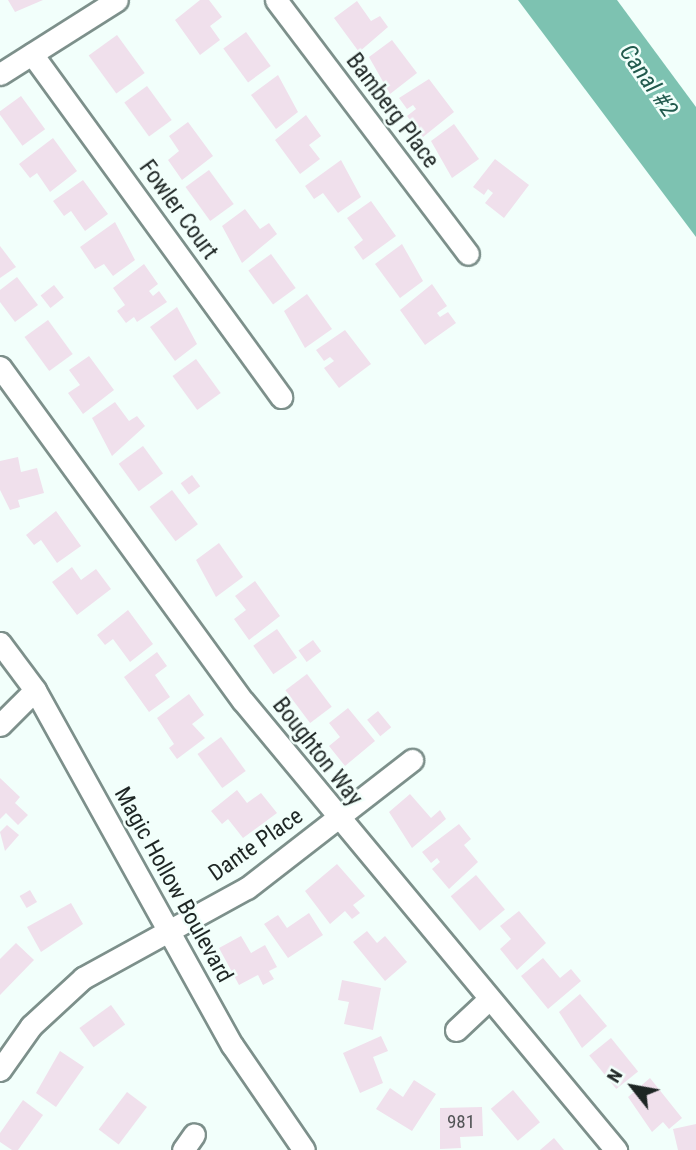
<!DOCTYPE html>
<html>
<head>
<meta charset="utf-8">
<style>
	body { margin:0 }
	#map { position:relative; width:696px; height:1150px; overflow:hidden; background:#f2fffb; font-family:"Roboto Condensed",sans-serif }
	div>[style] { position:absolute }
	.water>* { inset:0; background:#7dc2b1 }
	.building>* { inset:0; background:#f0e0ec; transform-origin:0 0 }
	.roads { filter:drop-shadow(2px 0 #7d908b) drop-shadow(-2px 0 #7d908b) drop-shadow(0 2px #7d908b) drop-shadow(0 -2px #7d908b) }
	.minor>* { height:21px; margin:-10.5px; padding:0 10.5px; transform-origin:10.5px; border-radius:10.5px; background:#fff }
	span { translate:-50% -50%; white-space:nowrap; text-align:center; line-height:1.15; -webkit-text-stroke:5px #f2fffb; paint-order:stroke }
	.number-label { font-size:19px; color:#525456 }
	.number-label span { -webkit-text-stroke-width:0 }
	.street-label { font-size:23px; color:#1e2624 }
	.water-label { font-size:24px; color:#215a4d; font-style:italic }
	.north { position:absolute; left:598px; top:1052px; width:70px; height:70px; -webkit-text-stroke:5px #f2fffb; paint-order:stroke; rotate:301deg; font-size:19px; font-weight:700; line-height:28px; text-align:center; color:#1e2624 }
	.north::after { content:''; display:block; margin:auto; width:24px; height:32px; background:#1e2624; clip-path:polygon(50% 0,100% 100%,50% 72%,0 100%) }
</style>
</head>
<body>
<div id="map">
	<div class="water">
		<i style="clip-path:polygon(518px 0,617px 0,696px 107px,696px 237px)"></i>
	</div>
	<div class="building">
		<i style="clip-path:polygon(8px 0,43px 0,15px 12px)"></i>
		<i style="clip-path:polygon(200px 0,209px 0,222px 17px,210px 26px,220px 40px,200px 55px,175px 20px)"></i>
		<i style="clip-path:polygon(357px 1px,371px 21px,380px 16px,388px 27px,359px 52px,334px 18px)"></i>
		<i style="left:246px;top:32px;width:42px;height:28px;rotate:54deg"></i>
		<i style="left:117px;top:35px;width:47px;height:35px;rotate:54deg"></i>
		<i style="clip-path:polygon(392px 40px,417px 73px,390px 94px,369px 57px)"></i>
		<i style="clip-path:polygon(278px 75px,298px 112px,276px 129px,251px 95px)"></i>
		<i style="clip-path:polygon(429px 79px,454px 112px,423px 137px,407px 116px,416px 109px,413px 105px,407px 109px,399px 98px)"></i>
		<i style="left:147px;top:86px;width:42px;height:28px;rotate:54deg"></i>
		<i style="left:21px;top:96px;width:41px;height:28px;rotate:54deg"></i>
		<i style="clip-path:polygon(306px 115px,321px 136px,309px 145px,320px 159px,300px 174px,275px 140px)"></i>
		<i style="clip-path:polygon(188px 122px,213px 156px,182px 180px,168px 160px,179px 151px,169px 136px)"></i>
		<i style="clip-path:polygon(454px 124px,479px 159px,452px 178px,431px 141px)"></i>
		<i style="clip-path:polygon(53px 138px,77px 171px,50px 192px,37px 173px,30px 178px,19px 164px)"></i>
		<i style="clip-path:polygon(495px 159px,529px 185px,504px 218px,485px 203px,493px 193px,488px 189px,484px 195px,473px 187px)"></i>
		<i style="clip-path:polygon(341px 160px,361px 197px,338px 213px,323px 193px,314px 199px,305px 186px)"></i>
		<i style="left:209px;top:170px;width:42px;height:29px;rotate:54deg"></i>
		<i style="clip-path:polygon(83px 180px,108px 214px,85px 231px,71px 211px,64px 216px,53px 201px)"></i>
		<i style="clip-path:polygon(371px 201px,396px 236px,363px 260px,354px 247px,363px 240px,347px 218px)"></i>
		<i style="clip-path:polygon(245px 209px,260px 229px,269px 223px,277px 234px,242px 263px,222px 226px)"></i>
		<i style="clip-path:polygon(115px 222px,135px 260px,113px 276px,104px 264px,95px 269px,80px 247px)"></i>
		<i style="clip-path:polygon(402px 244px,423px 281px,400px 298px,375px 264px)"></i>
		<i style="clip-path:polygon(0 246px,16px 267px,0 278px)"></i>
		<i style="left:271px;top:254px;width:42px;height:28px;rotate:54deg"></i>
		<i style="clip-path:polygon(144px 264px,158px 284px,149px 291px,153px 296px,159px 291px,167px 302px,137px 322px,134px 317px,126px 323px,117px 311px,125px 305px,113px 288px)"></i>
		<i style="clip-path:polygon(17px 277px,38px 305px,15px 322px,0 302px,0 290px)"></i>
		<i style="clip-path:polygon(432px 284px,447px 306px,437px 313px,440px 317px,448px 312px,456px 323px,425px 345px,400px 310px)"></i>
		<i style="left:54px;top:285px;width:16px;height:17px;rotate:52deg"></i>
		<i style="clip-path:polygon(307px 294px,332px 329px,305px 348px,284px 311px)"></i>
		<i style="clip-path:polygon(177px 307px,197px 344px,175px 361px,150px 327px)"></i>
		<i style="left:48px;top:320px;width:42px;height:29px;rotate:54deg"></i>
		<i style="clip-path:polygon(345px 330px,371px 364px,339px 388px,324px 368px,334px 361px,330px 357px,324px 361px,316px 350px)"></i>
		<i style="clip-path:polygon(89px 356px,114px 390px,83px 414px,68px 393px,80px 385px,69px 370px)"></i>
		<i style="left:196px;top:359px;width:42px;height:29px;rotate:54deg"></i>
		<i style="clip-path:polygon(115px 402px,129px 421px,137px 416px,145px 426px,112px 456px,92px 418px)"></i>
		<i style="left:143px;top:446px;width:34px;height:30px;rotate:54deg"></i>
		<i style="clip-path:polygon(18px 457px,21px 472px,37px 468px,44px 493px,18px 500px,20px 507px,10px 510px,0 490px,0 461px)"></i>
		<i style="left:192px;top:475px;width:14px;height:14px;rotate:54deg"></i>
		<i style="left:172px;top:490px;width:43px;height:28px;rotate:53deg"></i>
		<i style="clip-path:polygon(56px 511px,81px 546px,57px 563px,41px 540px,34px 545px,26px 535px)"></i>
		<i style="clip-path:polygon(219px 543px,243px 577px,216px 597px,196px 560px)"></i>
		<i style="clip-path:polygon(72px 567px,81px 580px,96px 569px,111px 589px,77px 615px,52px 582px)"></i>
		<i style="clip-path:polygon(255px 581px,280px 616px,249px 640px,234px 619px,246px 610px,235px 596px)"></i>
		<i style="clip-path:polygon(128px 610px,153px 644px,130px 662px,113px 639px,105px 645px,97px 635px)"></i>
		<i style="left:277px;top:629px;width:35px;height:29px;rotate:55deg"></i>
		<i style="left:313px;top:640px;width:14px;height:18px;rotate:54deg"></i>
		<i style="clip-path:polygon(157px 652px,167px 666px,155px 675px,170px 697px,149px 712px,124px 677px)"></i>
		<i style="left:307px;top:674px;width:41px;height:27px;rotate:53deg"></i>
		<i style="clip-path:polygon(189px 694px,204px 715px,192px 724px,205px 738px,177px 759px,169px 748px,174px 744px,157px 718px)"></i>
		<i style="clip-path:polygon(348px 708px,375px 741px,345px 766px,329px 746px,340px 737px,329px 723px)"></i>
		<i style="left:378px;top:711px;width:21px;height:14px;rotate:51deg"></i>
		<i style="left:221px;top:737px;width:42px;height:29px;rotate:54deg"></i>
		<i style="clip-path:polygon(0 778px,20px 797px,15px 803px,28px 815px,18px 825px,6px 813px,0 819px)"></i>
		<i style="clip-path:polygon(237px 790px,247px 803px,261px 793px,277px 813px,243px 838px,228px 819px,222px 824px,211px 811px)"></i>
		<i style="clip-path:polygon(410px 794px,431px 818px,440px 810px,446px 819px,412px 848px,389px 812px)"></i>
		<i style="clip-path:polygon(459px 824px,471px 839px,464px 845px,478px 862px,449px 889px,432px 869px,440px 862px,437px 858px,431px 863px,422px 852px)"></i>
		<i style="clip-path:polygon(7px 825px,19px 835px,5px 851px,0 832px)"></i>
		<i style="clip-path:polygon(337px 864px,365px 896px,353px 905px,360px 913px,352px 919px,345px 911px,330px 924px,305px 891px)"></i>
		<i style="left:476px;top:875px;width:45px;height:33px;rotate:50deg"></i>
		<i style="left:30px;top:890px;width:14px;height:12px;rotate:60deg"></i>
		<i style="clip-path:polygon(71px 903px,83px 924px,41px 952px,27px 927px)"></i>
		<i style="clip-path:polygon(519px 911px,546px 943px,517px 970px,500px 949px,511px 939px,500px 926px)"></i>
		<i style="clip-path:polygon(309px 913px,323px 935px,288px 958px,264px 924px,278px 915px,287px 928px)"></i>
		<i style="clip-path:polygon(367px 931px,377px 943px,385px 936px,407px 962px,385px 981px,353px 942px)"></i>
		<i style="clip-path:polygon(241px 936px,251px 953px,265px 945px,277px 967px,269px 971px,274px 979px,263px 985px,258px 975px,239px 985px,219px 948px)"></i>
		<i style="clip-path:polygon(16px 943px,34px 960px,0 995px,0 959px)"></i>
		<i style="clip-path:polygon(543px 958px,560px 978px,571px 969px,581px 981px,548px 1009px,521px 976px)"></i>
		<i style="clip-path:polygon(342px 980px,381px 988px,373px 1030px,344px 1024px,349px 1002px,338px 1000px)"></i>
		<i style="clip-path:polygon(580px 994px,607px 1026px,582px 1048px,559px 1012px)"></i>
		<i style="left:111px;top:1005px;width:24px;height:39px;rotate:54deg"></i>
		<i style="clip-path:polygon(381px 1036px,388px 1051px,373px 1057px,383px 1083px,360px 1093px,343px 1053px)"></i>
		<i style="left:611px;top:1038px;width:43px;height:28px;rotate:51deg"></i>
		<i style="clip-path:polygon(60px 1051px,84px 1067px,56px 1107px,36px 1093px)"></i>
		<i style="clip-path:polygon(650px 1078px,682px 1118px,669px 1129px,663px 1122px,652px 1132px,628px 1097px)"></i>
		<i style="clip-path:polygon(414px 1080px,436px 1094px,412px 1131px,376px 1109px,390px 1088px,403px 1097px)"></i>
		<i style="left:513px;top:1090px;width:42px;height:29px;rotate:50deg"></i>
		<i style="left:127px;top:1092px;width:25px;height:47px;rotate:37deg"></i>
		<i style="clip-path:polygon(23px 1100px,43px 1115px,18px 1150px,12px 1150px,0 1142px,0 1133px)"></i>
		<i style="clip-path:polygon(482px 1107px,483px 1136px,460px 1137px,461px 1148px,440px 1149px,440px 1108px)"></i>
		<i style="clip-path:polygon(696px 1124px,696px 1150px,678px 1150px,673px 1129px)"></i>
		<i style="clip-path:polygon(554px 1138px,564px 1150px,540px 1150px)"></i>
	</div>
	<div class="roads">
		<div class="minor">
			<i style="left:276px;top:0;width:318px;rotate:52.9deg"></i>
			<i style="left:32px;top:54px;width:424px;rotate:54deg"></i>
			<i style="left:0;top:74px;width:138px;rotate:-32.3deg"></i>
			<i style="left:0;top:367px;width:413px;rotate:54deg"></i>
			<i style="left:243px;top:701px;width:584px;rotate:50.28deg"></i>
			<i style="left:0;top:643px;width:59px;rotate:53.3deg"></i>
			<i style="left:35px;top:690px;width:406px;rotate:61deg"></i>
			<i style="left:232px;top:1045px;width:127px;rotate:55.6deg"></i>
			<i style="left:0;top:725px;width:49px;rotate:-45deg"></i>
			<i style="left:456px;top:1030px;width:44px;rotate:-43.2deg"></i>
			<i style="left:0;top:1070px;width:54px;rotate:-54.8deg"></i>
			<i style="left:31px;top:1026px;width:71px;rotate:-42.7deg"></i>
			<i style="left:83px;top:978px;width:187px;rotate:-28.8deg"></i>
			<i style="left:247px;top:888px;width:209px;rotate:-37.8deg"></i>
			<i style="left:183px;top:1150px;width:19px;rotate:-55deg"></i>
		</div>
	</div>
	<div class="number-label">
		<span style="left:461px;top:1122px">981</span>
	</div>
	<div class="street-label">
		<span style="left:392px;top:111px;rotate:53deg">Bamberg Place</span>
		<span style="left:178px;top:210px;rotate:54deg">Fowler Court</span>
		<span style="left:317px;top:752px;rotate:52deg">Boughton Way</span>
		<span style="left:256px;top:845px;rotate:-35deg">Dante Place</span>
		<span style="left:173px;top:885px;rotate:61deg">Magic Hollow Boulevard</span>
	</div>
	<div class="water-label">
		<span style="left:648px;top:81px;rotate:55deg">Canal #2</span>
	</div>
	<div class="north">N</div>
</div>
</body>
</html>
